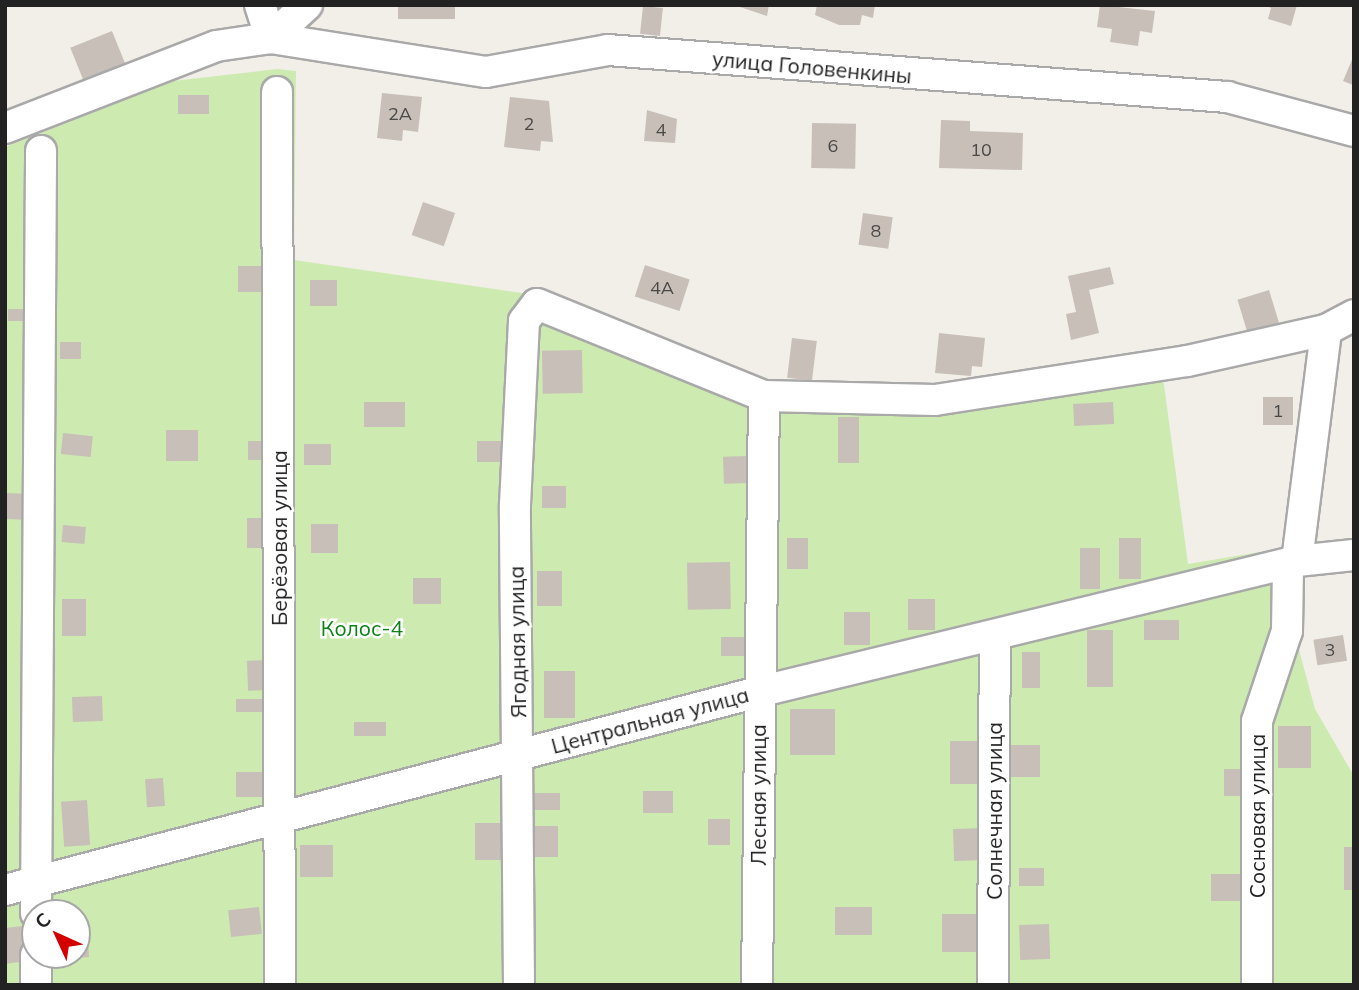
<!DOCTYPE html>
<html>
<head>
<meta charset="utf-8">
<style>
	body { margin:0 }
	#map { position:relative; width:1359px; height:990px; overflow:hidden; background:#f2efe9; font-family:Mulish,sans-serif }
	div>[style] { position:absolute }
	.grass>* { inset:0; background:#cdebb0 }
	.building>* { inset:0; background:#c7bfb8; transform-origin:0 0 }
	.roads { filter:drop-shadow(2px 0 #a9a9a9) drop-shadow(-2px 0 #a9a9a9) drop-shadow(0 2px #a9a9a9) drop-shadow(0 -2px #a9a9a9) }
	.minor>* { height:30px; margin:-15px; padding:0 15px; transform-origin:15px; border-radius:15px; background:#fff }
	span { translate:-50% -50%; white-space:nowrap; text-align:center; line-height:1.15; -webkit-text-stroke:5px #fff; paint-order:stroke }
	.number-label { font-size:18px; color:#4b4948 }
	.number-label span { -webkit-text-stroke-width:0 }
	.street-label { font-size:21px; color:#222 }
	.park-label { font-size:21px; color:#0c8416 }
	.frame { position:absolute; inset:0; border:7px solid #222; pointer-events:none }
	.north { position:absolute; left:21px; top:899px; width:70px; height:70px; box-sizing:border-box; background:#fff; border:2px solid #a7a7a7; border-radius:50%; rotate:315deg; font-size:19px; font-weight:700; line-height:28px; text-align:center; color:#222 }
	.north::after { content:''; display:block; margin:auto; width:24px; height:32px; background:#d40000; clip-path:polygon(50% 0,100% 100%,50% 72%,0 100%) }
</style>
</head>
<body>
<div id="map">
	<div class="grass">
		<i style="clip-path:polygon(evenodd,277px 69px,296px 71px,294px 260px,542px 296px,769px 380px,918px 391px,1163px 377px,1188px 564px,1272px 550px,1315px 709px,1354px 776px,1354px 985px,5px 985px,5px 147px,173px 81px,277px 69px,35px 913px,77px 913px,77px 955px,35px 955px,35px 913px)"></i>
	</div>
	<div class="building">
		<i style="left:398px;top:5px;width:57px;height:14px"></i>
		<i style="clip-path:polygon(734px 5px,769px 5px,767px 16px)"></i>
		<i style="clip-path:polygon(817px 5px,875px 5px,873px 18px,862px 15px,860px 25px,839px 25px,815px 15px)"></i>
		<i style="clip-path:polygon(1100px 5px,1155px 11px,1152px 33px,1140px 31px,1138px 46px,1110px 42px,1112px 29px,1097px 27px)"></i>
		<i style="clip-path:polygon(1264px 5px,1297px 5px,1291px 26px,1268px 19px,1271px 8px)"></i>
		<i style="left:643px;top:6px;width:20px;height:28px;rotate:6deg"></i>
		<i style="left:112px;top:31px;width:38px;height:45px;rotate:68deg"></i>
		<i style="clip-path:polygon(1354px 55px,1354px 95px,1353px 85px,1343px 81px)"></i>
		<i style="clip-path:polygon(382px 93px,422px 97px,418px 132px,403px 130px,402px 141px,377px 138px)"></i>
		<i style="left:178px;top:95px;width:31px;height:19px"></i>
		<i style="clip-path:polygon(510px 97px,549px 101px,553px 142px,541px 141px,540px 151px,504px 147px)"></i>
		<i style="clip-path:polygon(647px 110px,677px 119px,675px 143px,644px 141px)"></i>
		<i style="clip-path:polygon(941px 120px,970px 121px,970px 131px,1023px 133px,1022px 170px,939px 168px)"></i>
		<i style="left:812px;top:123px;width:44px;height:45px;rotate:1deg"></i>
		<i style="left:423px;top:202px;width:34px;height:35px;rotate:19deg"></i>
		<i style="left:863px;top:213px;width:30px;height:32px;rotate:8deg"></i>
		<i style="left:645px;top:265px;width:47px;height:33px;rotate:18deg"></i>
		<i style="left:238px;top:266px;width:29px;height:26px"></i>
		<i style="clip-path:polygon(1110px 267px,1114px 284px,1089px 290px,1099px 333px,1071px 340px,1066px 314px,1076px 312px,1068px 276px)"></i>
		<i style="left:310px;top:280px;width:27px;height:26px"></i>
		<i style="left:1269px;top:290px;width:34px;height:33px;rotate:73deg"></i>
		<i style="left:35px;top:309px;width:12px;height:27px;rotate:90deg"></i>
		<i style="clip-path:polygon(939px 333px,985px 338px,982px 367px,972px 366px,971px 376px,935px 373px)"></i>
		<i style="left:792px;top:338px;width:25px;height:40px;rotate:7deg"></i>
		<i style="left:60px;top:342px;width:21px;height:17px"></i>
		<i style="left:582px;top:350px;width:43px;height:40px;rotate:89deg"></i>
		<i style="left:1263px;top:397px;width:30px;height:28px"></i>
		<i style="left:364px;top:402px;width:41px;height:25px"></i>
		<i style="left:1113px;top:402px;width:22px;height:40px;rotate:87deg"></i>
		<i style="left:859px;top:417px;width:46px;height:21px;rotate:90deg"></i>
		<i style="left:166px;top:430px;width:32px;height:31px"></i>
		<i style="left:63px;top:433px;width:30px;height:21px;rotate:6deg"></i>
		<i style="left:271px;top:441px;width:19px;height:23px;rotate:90deg"></i>
		<i style="left:477px;top:441px;width:36px;height:21px"></i>
		<i style="left:331px;top:444px;width:21px;height:27px;rotate:90deg"></i>
		<i style="left:748px;top:456px;width:27px;height:25px;rotate:88deg"></i>
		<i style="left:542px;top:486px;width:24px;height:22px"></i>
		<i style="left:5px;top:493px;width:29px;height:26px;rotate:2deg"></i>
		<i style="left:271px;top:518px;width:30px;height:24px;rotate:90deg"></i>
		<i style="left:311px;top:524px;width:27px;height:29px"></i>
		<i style="left:63px;top:525px;width:23px;height:17px;rotate:5deg"></i>
		<i style="left:787px;top:538px;width:21px;height:31px"></i>
		<i style="left:1119px;top:538px;width:22px;height:41px"></i>
		<i style="left:1100px;top:548px;width:41px;height:20px;rotate:90deg"></i>
		<i style="left:730px;top:562px;width:47px;height:43px;rotate:89deg"></i>
		<i style="left:537px;top:571px;width:25px;height:35px"></i>
		<i style="left:413px;top:578px;width:28px;height:26px"></i>
		<i style="left:86px;top:599px;width:37px;height:24px;rotate:90deg"></i>
		<i style="left:935px;top:599px;width:31px;height:27px;rotate:90deg"></i>
		<i style="left:844px;top:612px;width:26px;height:33px"></i>
		<i style="left:1144px;top:620px;width:35px;height:20px"></i>
		<i style="left:1087px;top:630px;width:26px;height:57px"></i>
		<i style="left:1343px;top:635px;width:26px;height:30px;rotate:81deg"></i>
		<i style="left:750px;top:637px;width:19px;height:29px;rotate:90deg"></i>
		<i style="left:1022px;top:652px;width:18px;height:36px"></i>
		<i style="left:270px;top:660px;width:30px;height:23px;rotate:88deg"></i>
		<i style="left:544px;top:671px;width:31px;height:47px"></i>
		<i style="left:102px;top:696px;width:25px;height:30px;rotate:88deg"></i>
		<i style="left:273px;top:699px;width:13px;height:37px;rotate:90deg"></i>
		<i style="left:835px;top:709px;width:46px;height:45px;rotate:90deg"></i>
		<i style="left:354px;top:722px;width:32px;height:14px"></i>
		<i style="left:1278px;top:726px;width:33px;height:42px"></i>
		<i style="left:950px;top:741px;width:37px;height:43px"></i>
		<i style="left:1007px;top:745px;width:33px;height:32px"></i>
		<i style="left:1251px;top:769px;width:27px;height:27px;rotate:90deg"></i>
		<i style="left:264px;top:772px;width:25px;height:28px;rotate:90deg"></i>
		<i style="left:163px;top:778px;width:28px;height:18px;rotate:86deg"></i>
		<i style="left:643px;top:791px;width:30px;height:22px"></i>
		<i style="left:560px;top:793px;width:17px;height:27px;rotate:90deg"></i>
		<i style="left:87px;top:800px;width:45px;height:26px;rotate:86deg"></i>
		<i style="left:708px;top:819px;width:22px;height:26px"></i>
		<i style="left:475px;top:823px;width:29px;height:37px"></i>
		<i style="left:558px;top:826px;width:31px;height:24px;rotate:90deg"></i>
		<i style="left:985px;top:828px;width:32px;height:32px;rotate:88deg"></i>
		<i style="left:300px;top:845px;width:33px;height:32px"></i>
		<i style="left:1344px;top:847px;width:10px;height:43px"></i>
		<i style="left:1019px;top:868px;width:25px;height:18px"></i>
		<i style="left:1211px;top:874px;width:29px;height:27px"></i>
		<i style="left:259px;top:907px;width:27px;height:31px;rotate:84deg"></i>
		<i style="left:835px;top:907px;width:37px;height:28px"></i>
		<i style="left:942px;top:914px;width:38px;height:38px"></i>
		<i style="clip-path:polygon(87px 924px,89px 957px,65px 959px,77px 955px,77px 925px)"></i>
		<i style="left:1049px;top:924px;width:35px;height:30px;rotate:88deg"></i>
		<i style="clip-path:polygon(23px 926px,27px 961px,5px 964px,5px 928px)"></i>
	</div>
	<div class="roads">
		<div class="minor">
			<i style="left:260px;top:5px;width:35px;rotate:72deg"></i>
			<i style="left:271px;top:38px;width:218px;rotate:9deg"></i>
			<i style="left:486px;top:72px;width:124px;rotate:-10.2deg"></i>
			<i style="left:608px;top:50px;width:621px;rotate:4.34deg"></i>
			<i style="left:1227px;top:97px;width:131px;rotate:15deg"></i>
			<i style="left:277px;top:92px;width:893px;rotate:89.81deg"></i>
			<i style="left:5px;top:128px;width:226px;rotate:-21.2deg"></i>
			<i style="left:216px;top:46px;width:56px;rotate:-8.3deg"></i>
			<i style="left:271px;top:38px;width:49px;rotate:-42.5deg"></i>
			<i style="left:1297px;top:561px;width:233px;rotate:-82.8deg"></i>
			<i style="left:1326px;top:330px;width:32px;rotate:-28deg"></i>
			<i style="left:5px;top:890px;width:779px;rotate:-14.73deg"></i>
			<i style="left:758px;top:692px;width:555px;rotate:-13.66deg"></i>
			<i style="left:1297px;top:561px;width:57px;rotate:-6deg"></i>
			<i style="left:36px;top:913px;width:762px;rotate:-89.62deg"></i>
			<i style="left:36px;top:985px;width:30px;rotate:-90deg"></i>
			<i style="left:519px;top:985px;width:480px;rotate:-90.5deg"></i>
			<i style="left:515px;top:505px;width:184px;rotate:-87.2deg"></i>
			<i style="left:524px;top:321px;width:21px;rotate:-53deg"></i>
			<i style="left:537px;top:304px;width:245px;rotate:22.1deg"></i>
			<i style="left:764px;top:396px;width:171px;rotate:1.3deg"></i>
			<i style="left:935px;top:400px;width:255px;rotate:-8.8deg"></i>
			<i style="left:1187px;top:361px;width:142px;rotate:-12.6deg"></i>
			<i style="left:757px;top:985px;width:589px;rotate:-89.32deg"></i>
			<i style="left:993px;top:985px;width:347px;rotate:-89.7deg"></i>
			<i style="left:1257px;top:985px;width:264px;rotate:-90deg"></i>
			<i style="left:1257px;top:721px;width:95px;rotate:-71.6deg"></i>
			<i style="left:1287px;top:631px;width:63px;rotate:-89.1deg"></i>
		</div>
	</div>
	<div class="number-label">
		<span style="left:400px;top:114px">2А</span>
		<span style="left:529px;top:124px">2</span>
		<span style="left:661px;top:130px">4</span>
		<span style="left:833px;top:146px">6</span>
		<span style="left:981px;top:150px">10</span>
		<span style="left:876px;top:231px">8</span>
		<span style="left:662px;top:288px">4А</span>
		<span style="left:1278px;top:411px">1</span>
		<span style="left:1330px;top:650px">3</span>
	</div>
	<div class="street-label">
		<span style="left:812px;top:67px;rotate:5deg">улица Головенкины</span>
		<span style="left:279px;top:538px;rotate:-90deg">Берёзовая улица</span>
		<span style="left:517px;top:642px;rotate:-91deg">Ягодная улица</span>
		<span style="left:650px;top:720px;rotate:-15deg">Центральная улица</span>
		<span style="left:758px;top:795px;rotate:-90deg">Лесная улица</span>
		<span style="left:994px;top:811px;rotate:-90deg">Солнечная улица</span>
		<span style="left:1257px;top:816px;rotate:-90deg">Сосновая улица</span>
	</div>
	<div class="park-label">
		<span style="left:362px;top:628px">Колос-4</span>
	</div>
	<div class="frame"></div>
	<div class="north">С</div>
</div>
</body>
</html>
